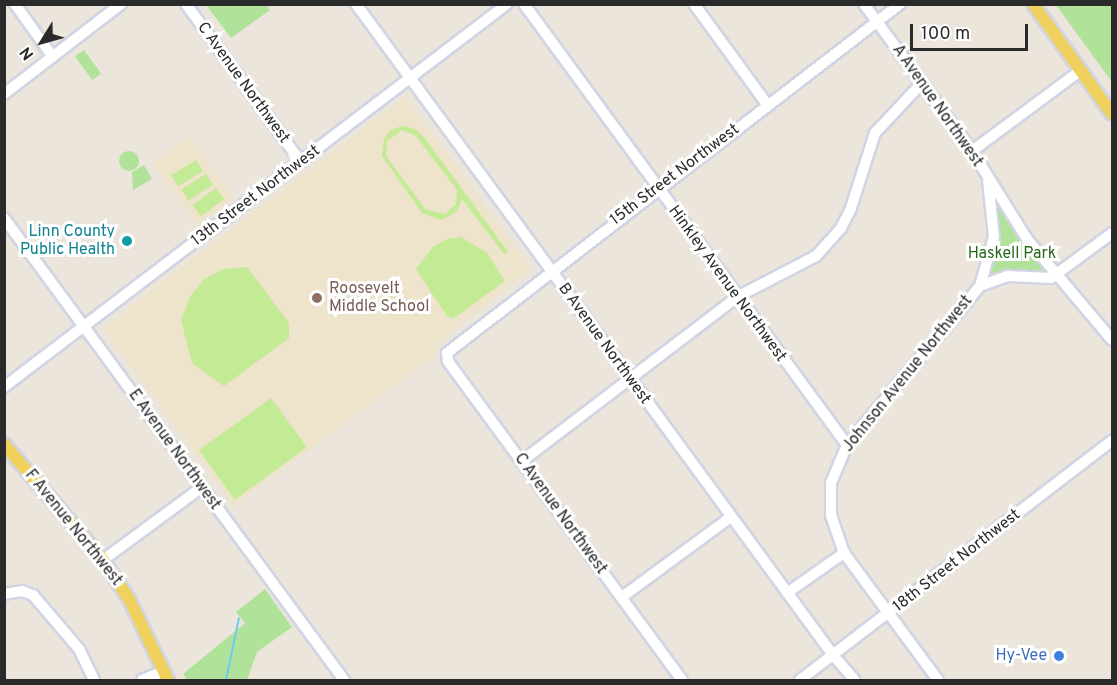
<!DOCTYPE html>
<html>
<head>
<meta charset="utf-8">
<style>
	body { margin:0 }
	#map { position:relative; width:1117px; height:685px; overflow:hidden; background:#ece5dc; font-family:Overpass,sans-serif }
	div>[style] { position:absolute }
	.education>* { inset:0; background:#eee3cb; transform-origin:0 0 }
	.green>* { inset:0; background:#b0e299; transform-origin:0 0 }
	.round { border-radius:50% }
	.pitch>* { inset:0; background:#c3ea94; transform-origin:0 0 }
	.stream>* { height:2px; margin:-1px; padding:0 1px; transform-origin:1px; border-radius:1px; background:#6fc9ee }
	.roads { filter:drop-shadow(2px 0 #d1d4e3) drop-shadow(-2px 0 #d1d4e3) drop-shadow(0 2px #d1d4e3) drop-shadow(0 -2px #d1d4e3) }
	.minor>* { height:10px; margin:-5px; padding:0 5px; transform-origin:5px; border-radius:5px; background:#fff }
	.major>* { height:12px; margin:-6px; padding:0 6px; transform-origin:6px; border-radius:6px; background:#f0d15d }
	.dots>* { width:16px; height:16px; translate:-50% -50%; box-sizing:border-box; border:3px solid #fff; border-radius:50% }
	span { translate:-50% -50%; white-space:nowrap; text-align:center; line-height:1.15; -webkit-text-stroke:6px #fff; paint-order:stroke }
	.street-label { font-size:16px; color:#2a2a2a }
	.culture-label { font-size:16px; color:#0d838f }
	.right { translate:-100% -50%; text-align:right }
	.park-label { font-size:16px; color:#28671a }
	.education-label { font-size:16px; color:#785e54 }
	.left { translate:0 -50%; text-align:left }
	.shop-label { font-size:16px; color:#366cbe }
	.frame { position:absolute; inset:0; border:6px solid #2a2a2a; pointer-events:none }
	.north { position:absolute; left:12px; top:12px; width:60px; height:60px; -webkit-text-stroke:4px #fff; paint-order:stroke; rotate:233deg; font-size:16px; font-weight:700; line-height:24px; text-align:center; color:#2a2a2a }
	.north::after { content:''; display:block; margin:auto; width:21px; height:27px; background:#2a2a2a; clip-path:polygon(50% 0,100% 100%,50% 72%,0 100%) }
	.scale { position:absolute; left:910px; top:24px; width:118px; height:27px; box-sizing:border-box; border:3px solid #2a2a2a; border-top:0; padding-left:8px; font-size:18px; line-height:21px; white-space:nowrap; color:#2a2a2a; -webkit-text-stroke:4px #fff; paint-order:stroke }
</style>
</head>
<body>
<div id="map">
	<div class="education">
		<i style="clip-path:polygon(405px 96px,531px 269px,438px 343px,435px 356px,234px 506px,103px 328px)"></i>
		<i style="left:189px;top:137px;width:76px;height:45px;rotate:54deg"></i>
	</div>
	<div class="green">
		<i style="clip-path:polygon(206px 5px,266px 5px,270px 10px,231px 38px)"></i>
		<i style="clip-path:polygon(1056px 5px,1112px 5px,1112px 82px)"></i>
		<i style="left:84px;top:50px;width:29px;height:11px;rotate:54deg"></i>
		<i class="round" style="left:119px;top:151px;width:20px;height:20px"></i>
		<i style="clip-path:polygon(144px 165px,152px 179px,133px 190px,132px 172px)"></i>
		<i style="clip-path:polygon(991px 194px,1012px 216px,1057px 274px,982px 278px,990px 258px)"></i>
		<i style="clip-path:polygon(265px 589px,292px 627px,257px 652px,247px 680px,187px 680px,183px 674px,245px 623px,236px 612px)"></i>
	</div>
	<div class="pitch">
		<i style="clip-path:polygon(evenodd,402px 126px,415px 129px,424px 137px,508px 252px,504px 254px,462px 199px,456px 212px,442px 220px,422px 213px,382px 156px,384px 139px,391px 130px,402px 126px,402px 130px,416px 136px,457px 190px,456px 204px,445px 214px,426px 210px,386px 156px,387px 141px,402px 130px)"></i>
		<i style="left:196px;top:160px;width:13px;height:29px;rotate:58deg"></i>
		<i style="left:206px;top:174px;width:13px;height:29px;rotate:58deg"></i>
		<i style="left:216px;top:188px;width:14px;height:29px;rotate:54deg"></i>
		<i style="clip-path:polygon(461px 237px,487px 253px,505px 281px,453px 319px,447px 316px,416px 269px,433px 247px,447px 239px)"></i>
		<i style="clip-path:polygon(247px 267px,289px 323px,289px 338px,224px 386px,192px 363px,181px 320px,190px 297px,204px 279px,224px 269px)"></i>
		<i style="left:271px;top:398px;width:61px;height:89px;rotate:54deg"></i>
	</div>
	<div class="stream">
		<i style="left:226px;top:680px;width:63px;rotate:-78.2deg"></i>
	</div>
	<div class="roads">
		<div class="minor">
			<i style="left:15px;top:4px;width:65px;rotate:54.4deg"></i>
			<i style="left:186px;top:4px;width:195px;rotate:54deg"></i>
			<i style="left:356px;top:4px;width:807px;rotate:53.77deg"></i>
			<i style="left:833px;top:655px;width:33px;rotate:49deg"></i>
			<i style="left:524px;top:4px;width:547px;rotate:53.78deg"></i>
			<i style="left:694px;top:4px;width:124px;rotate:53.9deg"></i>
			<i style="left:864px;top:4px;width:182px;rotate:53.7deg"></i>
			<i style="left:972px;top:151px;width:104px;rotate:58deg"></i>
			<i style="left:1027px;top:239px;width:132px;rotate:49.9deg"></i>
			<i style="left:4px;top:94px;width:148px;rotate:-37.6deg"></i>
			<i style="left:972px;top:151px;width:136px;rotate:-36.6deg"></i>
			<i style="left:4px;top:218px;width:574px;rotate:53.65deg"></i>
			<i style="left:980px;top:286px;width:30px;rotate:-20deg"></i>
			<i style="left:1008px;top:276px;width:43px;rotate:2.7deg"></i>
			<i style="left:1051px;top:278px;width:76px;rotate:-36.4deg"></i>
			<i style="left:4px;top:387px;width:632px;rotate:-37.29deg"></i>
			<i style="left:522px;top:461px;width:270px;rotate:-37.3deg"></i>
			<i style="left:737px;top:297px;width:89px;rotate:-27.4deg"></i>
			<i style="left:816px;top:256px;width:38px;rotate:-48deg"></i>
			<i style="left:841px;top:228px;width:22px;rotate:-63deg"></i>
			<i style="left:851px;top:208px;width:79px;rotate:-72.3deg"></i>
			<i style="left:875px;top:133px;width:69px;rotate:-46.8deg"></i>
			<i style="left:103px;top:560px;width:123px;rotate:-36.4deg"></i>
			<i style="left:787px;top:593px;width:70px;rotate:-35.1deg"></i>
			<i style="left:4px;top:594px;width:18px;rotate:-9deg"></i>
			<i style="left:22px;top:591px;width:12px;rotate:20deg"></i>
			<i style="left:33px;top:595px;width:71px;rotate:49.6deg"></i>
			<i style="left:79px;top:649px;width:34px;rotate:64deg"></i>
			<i style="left:622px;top:597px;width:135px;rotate:-36.3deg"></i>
			<i style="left:142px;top:680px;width:24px;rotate:-22deg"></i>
			<i style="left:682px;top:680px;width:396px;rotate:-126.3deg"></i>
			<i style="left:448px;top:361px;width:8px;rotate:-97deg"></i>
			<i style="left:447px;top:353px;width:572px;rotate:-37.61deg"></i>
			<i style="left:800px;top:680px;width:393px;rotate:-37.5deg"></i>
			<i style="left:938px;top:680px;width:158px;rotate:-126.5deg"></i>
			<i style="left:844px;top:553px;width:39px;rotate:-109deg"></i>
			<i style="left:831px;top:516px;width:33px;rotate:-90deg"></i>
			<i style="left:831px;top:483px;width:41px;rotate:-67.2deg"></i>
			<i style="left:847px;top:445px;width:207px;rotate:-50.1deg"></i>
			<i style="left:980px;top:286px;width:51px;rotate:-74.1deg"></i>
			<i style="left:994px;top:237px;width:57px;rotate:-96deg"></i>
		</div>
		<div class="major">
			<i style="left:1033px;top:4px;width:135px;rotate:54.3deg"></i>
			<i style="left:4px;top:444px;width:153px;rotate:49.5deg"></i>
			<i style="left:103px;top:560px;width:47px;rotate:56.3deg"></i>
			<i style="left:129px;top:599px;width:90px;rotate:64.3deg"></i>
		</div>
	</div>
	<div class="dots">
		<i style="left:127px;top:241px;background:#0f9aa8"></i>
		<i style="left:317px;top:298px;background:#8d6e63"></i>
		<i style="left:1059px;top:656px;background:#3f7fe0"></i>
	</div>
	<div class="street-label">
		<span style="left:243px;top:83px;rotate:54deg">C Avenue Northwest</span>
		<span style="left:937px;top:106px;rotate:55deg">A Avenue Northwest</span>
		<span style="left:675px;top:175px;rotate:-37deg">15th Street Northwest</span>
		<span style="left:256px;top:196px;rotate:-37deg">13th Street Northwest</span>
		<span style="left:727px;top:284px;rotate:54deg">Hinkley Avenue Northwest</span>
		<span style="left:604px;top:344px;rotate:54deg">B Avenue Northwest</span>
		<span style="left:908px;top:374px;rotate:-51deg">Johnson Avenue Northwest</span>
		<span style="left:174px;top:450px;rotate:54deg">E Avenue Northwest</span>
		<span style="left:560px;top:514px;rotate:54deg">C Avenue Northwest</span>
		<span style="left:73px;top:528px;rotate:51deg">F Avenue Northwest</span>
		<span style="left:957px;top:561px;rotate:-38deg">18th Street Northwest</span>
	</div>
	<div class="culture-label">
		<span class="right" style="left:115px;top:241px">Linn County<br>Public Health</span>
	</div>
	<div class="park-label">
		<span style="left:1012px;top:254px">Haskell Park</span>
	</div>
	<div class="education-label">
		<span class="left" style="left:329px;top:298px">Roosevelt<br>Middle School</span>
	</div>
	<div class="shop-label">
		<span class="right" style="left:1047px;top:656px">Hy-Vee</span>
	</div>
	<div class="frame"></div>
	<div class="north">N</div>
	<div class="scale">100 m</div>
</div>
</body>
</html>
